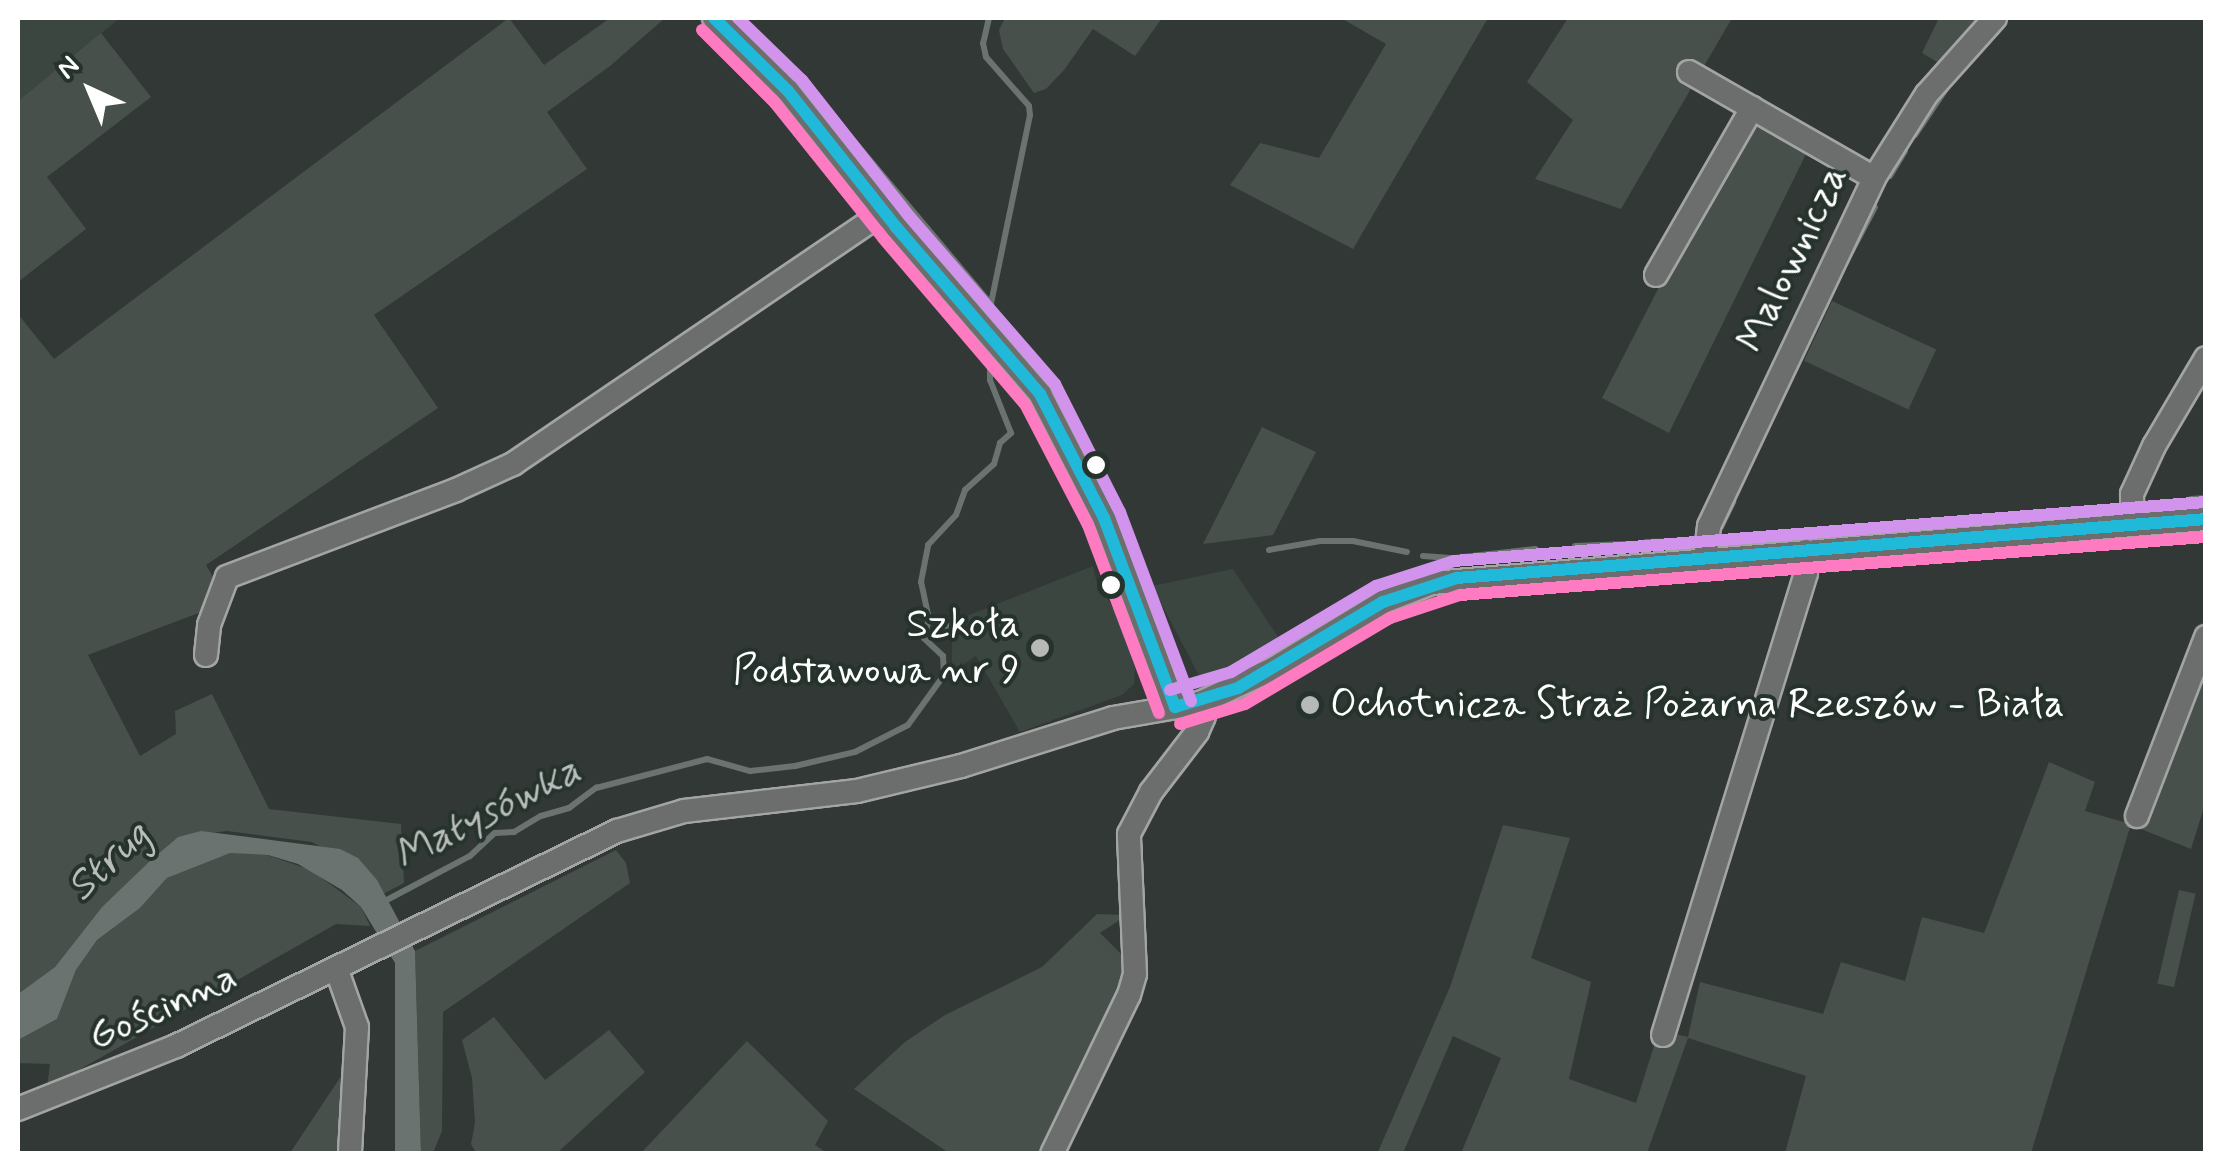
<!DOCTYPE html>
<html>
<head>
<meta charset="utf-8">
<style>
	body { margin:0 }
	#map { position:relative; width:2223px; height:1171px; overflow:hidden; background:#323835; font-family:Mynerve,sans-serif }
	div>[style] { position:absolute }
	.built>* { inset:0; background:#3b4640 }
	.green>* { inset:0; background:#47504b; transform-origin:0 0 }
	.water>* { inset:0; background:#6a736f }
	.stream>* { height:6px; margin:-3px; padding:0 3px; transform-origin:3px; border-radius:3px; background:#6a736f }
	.roads { filter:drop-shadow(2px 0 #a3a5a4) drop-shadow(-2px 0 #a3a5a4) drop-shadow(0 2px #a3a5a4) drop-shadow(0 -2px #a3a5a4) }
	.minor>* { height:22px; margin:-11px; padding:0 11px; transform-origin:11px; border-radius:11px; background:#6b6e6d }
	.bus-1>* { height:12px; margin:-6px; padding:0 6px; transform-origin:6px; border-radius:6px; background:#20b9da }
	.bus-2>* { height:12px; margin:-6px; padding:0 6px; transform-origin:6px; border-radius:6px; background:#fe7ac1 }
	.bus-3>* { height:12px; margin:-6px; padding:0 6px; transform-origin:6px; border-radius:6px; background:#d193ec }
	.dots>* { width:28px; height:28px; translate:-50% -50%; box-sizing:border-box; border:5px solid #26332d; border-radius:50% }
	span { translate:-50% -50%; white-space:nowrap; text-align:center; line-height:1.15; -webkit-text-stroke:8px #26332d; paint-order:stroke }
	.street-label { font-size:40px; color:#fff }
	.poi-label { font-size:40px; color:#fff }
	.right { translate:-100% -50%; text-align:right }
	.left { translate:0 -50%; text-align:left }
	.water-label { font-size:42px; color:#b8bcba; font-style:italic }
	.frame { position:absolute; inset:0; border:20px solid #fff; pointer-events:none }
	.north { position:absolute; left:40px; top:40px; width:100px; height:100px; -webkit-text-stroke:8px #26332d; paint-order:stroke; rotate:316deg; font-size:28px; font-weight:700; line-height:40px; text-align:center; color:#fff }
	.north::after { content:''; display:block; margin:auto; width:35px; height:45px; background:#fff; clip-path:polygon(50% 0,100% 100%,50% 72%,0 100%) }
</style>
</head>
<body>
<div id="map">
	<div class="built">
		<i style="clip-path:polygon(18px 18px,120px 18px,18px 101px)"></i>
		<i style="clip-path:polygon(1093px 566px,1099px 592px,1103px 590px,1118px 617px,1135px 668px,1134px 684px,1122px 695px,1020px 732px,976px 656px,952px 672px,952px 622px)"></i>
		<i style="clip-path:polygon(1233px 569px,1284px 646px,1244px 659px,1203px 683px,1152px 586px)"></i>
	</div>
	<div class="green">
		<i style="clip-path:polygon(509px 18px,544px 65px,610px 18px,665px 18px,610px 66px,547px 112px,587px 169px,374px 315px,438px 408px,206px 565px,213px 577px,209px 609px,88px 655px,140px 756px,176px 734px,175px 711px,212px 694px,269px 809px,401px 824px,404px 883px,383px 894px,377px 880px,312px 842px,227px 831px,178px 837px,102px 907px,55px 967px,18px 994px,18px 314px,54px 359px)"></i>
		<i style="clip-path:polygon(1005px 18px,1162px 18px,1135px 56px,1093px 29px,1064px 70px,1046px 89px,1034px 93px,1003px 49px,999px 30px)"></i>
		<i style="clip-path:polygon(1341px 18px,1488px 18px,1353px 249px,1230px 185px,1260px 143px,1319px 158px,1386px 44px)"></i>
		<i style="clip-path:polygon(1568px 18px,1732px 18px,1621px 209px,1535px 179px,1573px 120px,1527px 82px)"></i>
		<i style="clip-path:polygon(1939px 18px,1988px 18px,1942px 65px,1922px 53px)"></i>
		<i style="clip-path:polygon(101px 33px,151px 97px,47px 177px,86px 229px,18px 282px,18px 101px)"></i>
		<i style="clip-path:polygon(1754px 117px,1808px 150px,1669px 433px,1602px 398px,1694px 219px)"></i>
		<i style="left:1832px;top:301px;width:115px;height:66px;rotate:25deg"></i>
		<i style="clip-path:polygon(1262px 427px,1316px 452px,1273px 535px,1203px 544px)"></i>
		<i style="clip-path:polygon(2205px 660px,2205px 804px,2191px 849px,2141px 829px)"></i>
		<i style="clip-path:polygon(2049px 762px,2095px 782px,2085px 811px,2131px 824px,2031px 1153px,1785px 1153px,1806px 1076px,1688px 1038px,1647px 1153px,1461px 1153px,1501px 1058px,1453px 1036px,1403px 1153px,1377px 1154px,1450px 987px,1503px 825px,1570px 838px,1531px 958px,1591px 982px,1569px 1079px,1636px 1103px,1659px 1030px,1688px 1037px,1700px 982px,1823px 1014px,1841px 962px,1905px 981px,1922px 917px,1984px 933px)"></i>
		<i style="clip-path:polygon(616px 850px,626px 863px,630px 883px,443px 1012px,442px 1131px,433px 1153px,421px 1153px,415px 951px)"></i>
		<i style="clip-path:polygon(230px 852px,267px 855px,311px 870px,361px 907px,370px 926px,336px 924px,47px 1088px,50px 1064px,18px 1063px,18px 1040px,57px 1019px,76px 970px,97px 940px,140px 908px,167px 878px)"></i>
		<i style="left:2179px;top:890px;width:17px;height:96px;rotate:13deg"></i>
		<i style="clip-path:polygon(1097px 914px,1127px 915px,1100px 933px,1126px 959px,1121px 991px,1042px 1153px,949px 1153px,854px 1089px,905px 1042px,945px 1015px,1042px 967px)"></i>
		<i style="clip-path:polygon(494px 1017px,545px 1080px,609px 1030px,645px 1072px,557px 1153px,476px 1153px,471px 1144px,475px 1123px,472px 1078px,462px 1040px)"></i>
		<i style="clip-path:polygon(747px 1041px,828px 1121px,815px 1145px,827px 1153px,641px 1153px)"></i>
		<i style="clip-path:polygon(349px 1064px,344px 1153px,290px 1153px)"></i>
	</div>
	<div class="water">
		<i style="clip-path:polygon(201px 831px,340px 849px,358px 858px,377px 880px,415px 951px,421px 1153px,395px 1153px,395px 963px,361px 907px,342px 890px,298px 864px,268px 855px,230px 853px,167px 878px,140px 908px,97px 940px,76px 970px,57px 1019px,18px 1040px,18px 994px,55px 967px,102px 907px,149px 862px,178px 837px)"></i>
	</div>
	<div class="stream">
		<i style="left:738px;top:18px;width:42px;rotate:44deg"></i>
		<i style="left:989px;top:18px;width:26px;rotate:103deg"></i>
		<i style="left:983px;top:43px;width:14px;rotate:78deg"></i>
		<i style="left:986px;top:57px;width:65px;rotate:48.7deg"></i>
		<i style="left:1029px;top:106px;width:9px;rotate:84deg"></i>
		<i style="left:1030px;top:115px;width:202px;rotate:101.7deg"></i>
		<i style="left:794px;top:70px;width:306px;rotate:49.9deg"></i>
		<i style="left:1915px;top:135px;width:55px;rotate:-56deg"></i>
		<i style="left:1890px;top:176px;width:29px;rotate:-59deg"></i>
		<i style="left:1845px;top:264px;width:64px;rotate:-62.2deg"></i>
		<i style="left:2191px;top:499px;width:15px;rotate:-4deg"></i>
		<i style="left:2142px;top:505px;width:27px;rotate:-6deg"></i>
		<i style="left:1721px;top:527px;width:28px;rotate:-64deg"></i>
		<i style="left:1753px;top:535px;width:368px;rotate:-4.4deg"></i>
		<i style="left:1646px;top:542px;width:46px;rotate:-1.2deg"></i>
		<i style="left:1575px;top:546px;width:52px;rotate:-2.2deg"></i>
		<i style="left:1269px;top:550px;width:52px;rotate:-10deg"></i>
		<i style="left:1320px;top:541px;width:33px"></i>
		<i style="left:1353px;top:541px;width:55px;rotate:11.5deg"></i>
		<i style="left:1423px;top:556px;width:31px;rotate:4deg"></i>
		<i style="left:1454px;top:558px;width:82px;rotate:-6.3deg"></i>
		<i style="left:924px;top:638px;width:29px;rotate:-25deg"></i>
		<i style="left:383px;top:902px;width:98px;rotate:-27.9deg"></i>
		<i style="left:470px;top:856px;width:34px;rotate:-43deg"></i>
		<i style="left:495px;top:833px;width:19px;rotate:-3deg"></i>
		<i style="left:514px;top:832px;width:31px;rotate:-31deg"></i>
		<i style="left:541px;top:816px;width:29px;rotate:-16deg"></i>
		<i style="left:569px;top:808px;width:34px;rotate:-37deg"></i>
		<i style="left:596px;top:788px;width:115px;rotate:-14.6deg"></i>
		<i style="left:707px;top:759px;width:45px;rotate:15.6deg"></i>
		<i style="left:750px;top:771px;width:45px;rotate:-6.3deg"></i>
		<i style="left:795px;top:766px;width:62px;rotate:-13.1deg"></i>
		<i style="left:855px;top:752px;width:59px;rotate:-27deg"></i>
		<i style="left:908px;top:725px;width:62px;rotate:-54.2deg"></i>
		<i style="left:944px;top:675px;width:19px;rotate:-93deg"></i>
		<i style="left:943px;top:656px;width:26px;rotate:-137deg"></i>
		<i style="left:924px;top:638px;width:20px;rotate:-75deg"></i>
		<i style="left:929px;top:619px;width:38px;rotate:-102deg"></i>
		<i style="left:921px;top:582px;width:38px;rotate:-79deg"></i>
		<i style="left:928px;top:545px;width:41px;rotate:-47deg"></i>
		<i style="left:956px;top:515px;width:27px;rotate:-70deg"></i>
		<i style="left:965px;top:490px;width:39px;rotate:-42deg"></i>
		<i style="left:994px;top:464px;width:22px;rotate:-74deg"></i>
		<i style="left:1000px;top:443px;width:15px;rotate:-42deg"></i>
		<i style="left:1011px;top:433px;width:57px;rotate:-111.6deg"></i>
		<i style="left:990px;top:380px;width:27px;rotate:-90deg"></i>
	</div>
	<div class="roads">
		<div class="minor">
			<i style="left:714px;top:18px;width:104px;rotate:44.6deg"></i>
			<i style="left:788px;top:91px;width:174px;rotate:51.5deg"></i>
			<i style="left:896px;top:227px;width:221px;rotate:49.2deg"></i>
			<i style="left:1040px;top:394px;width:140px;rotate:62.7deg"></i>
			<i style="left:1104px;top:518px;width:202px;rotate:69.4deg"></i>
			<i style="left:1689px;top:72px;width:213px;rotate:29.8deg"></i>
			<i style="left:1656px;top:275px;width:193px;rotate:-60.1deg"></i>
			<i style="left:2133px;top:525px;width:31px;rotate:-92deg"></i>
			<i style="left:2132px;top:494px;width:53px;rotate:-65.4deg"></i>
			<i style="left:2154px;top:446px;width:102px;rotate:-59.4deg"></i>
			<i style="left:1705px;top:559px;width:33px;rotate:-83deg"></i>
			<i style="left:1709px;top:526px;width:385px;rotate:-64.6deg"></i>
			<i style="left:1874px;top:178px;width:99px;rotate:-57.8deg"></i>
			<i style="left:1927px;top:94px;width:102px;rotate:-48.2deg"></i>
			<i style="left:206px;top:655px;width:30px;rotate:-84deg"></i>
			<i style="left:209px;top:625px;width:51px;rotate:-69.4deg"></i>
			<i style="left:227px;top:577px;width:245px;rotate:-20.8deg"></i>
			<i style="left:456px;top:490px;width:63px;rotate:-24.5deg"></i>
			<i style="left:513px;top:464px;width:448px;rotate:-34.2deg"></i>
			<i style="left:2137px;top:816px;width:192px;rotate:-68.9deg"></i>
			<i style="left:336px;top:968px;width:63px;rotate:70.4deg"></i>
			<i style="left:357px;top:1027px;width:127px;rotate:93.2deg"></i>
			<i style="left:1663px;top:1035px;width:484px;rotate:-72.8deg"></i>
			<i style="left:1806px;top:573px;width:22px;rotate:-90deg"></i>
			<i style="left:18px;top:1109px;width:170px;rotate:-21.7deg"></i>
			<i style="left:176px;top:1046px;width:491px;rotate:-26deg"></i>
			<i style="left:617px;top:831px;width:70px;rotate:-16.6deg"></i>
			<i style="left:684px;top:811px;width:174px;rotate:-6.6deg"></i>
			<i style="left:857px;top:791px;width:107px;rotate:-13.5deg"></i>
			<i style="left:961px;top:766px;width:159px;rotate:-17.5deg"></i>
			<i style="left:1113px;top:718px;width:88px;rotate:-9.8deg"></i>
			<i style="left:1200px;top:703px;width:81px;rotate:-25deg"></i>
			<i style="left:1273px;top:669px;width:129px;rotate:-31.3deg"></i>
			<i style="left:1383px;top:602px;width:53px;rotate:-21.2deg"></i>
			<i style="left:1432px;top:583px;width:777px;rotate:-4.73deg"></i>
			<i style="left:1052px;top:1154px;width:177px;rotate:-64.2deg"></i>
			<i style="left:1129px;top:995px;width:22px;rotate:-74deg"></i>
			<i style="left:1135px;top:974px;width:140px;rotate:-92.5deg"></i>
			<i style="left:1129px;top:834px;width:47px;rotate:-62.4deg"></i>
			<i style="left:1151px;top:792px;width:76px;rotate:-52.5deg"></i>
			<i style="left:1197px;top:732px;width:17px;rotate:-66deg"></i>
			<i style="left:1204px;top:716px;width:14px;rotate:-107deg"></i>
		</div>
	</div>
	<div class="bus-1">
		<i style="left:714px;top:18px;width:104px;rotate:44.6deg"></i>
		<i style="left:788px;top:91px;width:174px;rotate:51.5deg"></i>
		<i style="left:896px;top:227px;width:221px;rotate:49.2deg"></i>
		<i style="left:1040px;top:394px;width:140px;rotate:62.7deg"></i>
		<i style="left:1104px;top:518px;width:202px;rotate:69.4deg"></i>
		<i style="left:1175px;top:707px;width:66px;rotate:-16.8deg"></i>
		<i style="left:1238px;top:688px;width:169px;rotate:-30.7deg"></i>
		<i style="left:1383px;top:602px;width:78px;rotate:-18deg"></i>
		<i style="left:1457px;top:578px;width:751px;rotate:-4.5deg"></i>
	</div>
	<div class="bus-2">
		<i style="left:702px;top:30px;width:103px;rotate:45deg"></i>
		<i style="left:775px;top:103px;width:173px;rotate:51.3deg"></i>
		<i style="left:883px;top:238px;width:218px;rotate:49.5deg"></i>
		<i style="left:1025px;top:404px;width:136px;rotate:62.5deg"></i>
		<i style="left:1088px;top:525px;width:201px;rotate:69.3deg"></i>
		<i style="left:1180px;top:724px;width:68px;rotate:-17.1deg"></i>
		<i style="left:1245px;top:704px;width:169px;rotate:-30.7deg"></i>
		<i style="left:1390px;top:618px;width:74px;rotate:-18.2deg"></i>
		<i style="left:1460px;top:595px;width:748px;rotate:-4.45deg"></i>
	</div>
	<div class="bus-3">
		<i style="left:738px;top:18px;width:89px;rotate:44.1deg"></i>
		<i style="left:802px;top:80px;width:173px;rotate:51.8deg"></i>
		<i style="left:909px;top:216px;width:223px;rotate:49deg"></i>
		<i style="left:1055px;top:384px;width:144px;rotate:63.1deg"></i>
		<i style="left:1120px;top:512px;width:202px;rotate:69.4deg"></i>
		<i style="left:1170px;top:690px;width:64px;rotate:-16.4deg"></i>
		<i style="left:1231px;top:672px;width:169px;rotate:-30.7deg"></i>
		<i style="left:1376px;top:586px;width:82px;rotate:-17.8deg"></i>
		<i style="left:1454px;top:561px;width:753px;rotate:-4.49deg"></i>
	</div>
	<div class="dots">
		<i style="left:1096px;top:465px;background:#fff"></i>
		<i style="left:1111px;top:585px;background:#fff"></i>
		<i style="left:1040px;top:648px;background:#b7b9b8"></i>
		<i style="left:1310px;top:705px;background:#b7b9b8"></i>
	</div>
	<div class="street-label">
		<span style="left:1793px;top:259px;rotate:-64deg">Malownicza</span>
		<span style="left:163px;top:1008px;rotate:-24deg">Gościnna</span>
	</div>
	<div class="poi-label">
		<span class="right" style="left:1020px;top:648px">Szkoła<br>Podstawowa nr 9</span>
		<span class="left" style="left:1330px;top:705px">Ochotnicza Straż Pożarna Rzeszów - Biała</span>
	</div>
	<div class="water-label">
		<span style="left:488px;top:814px;rotate:-27deg">Matysówka</span>
		<span style="left:109px;top:862px;rotate:-43deg">Strug</span>
	</div>
	<div class="frame"></div>
	<div class="north">N</div>
</div>
</body>
</html>
